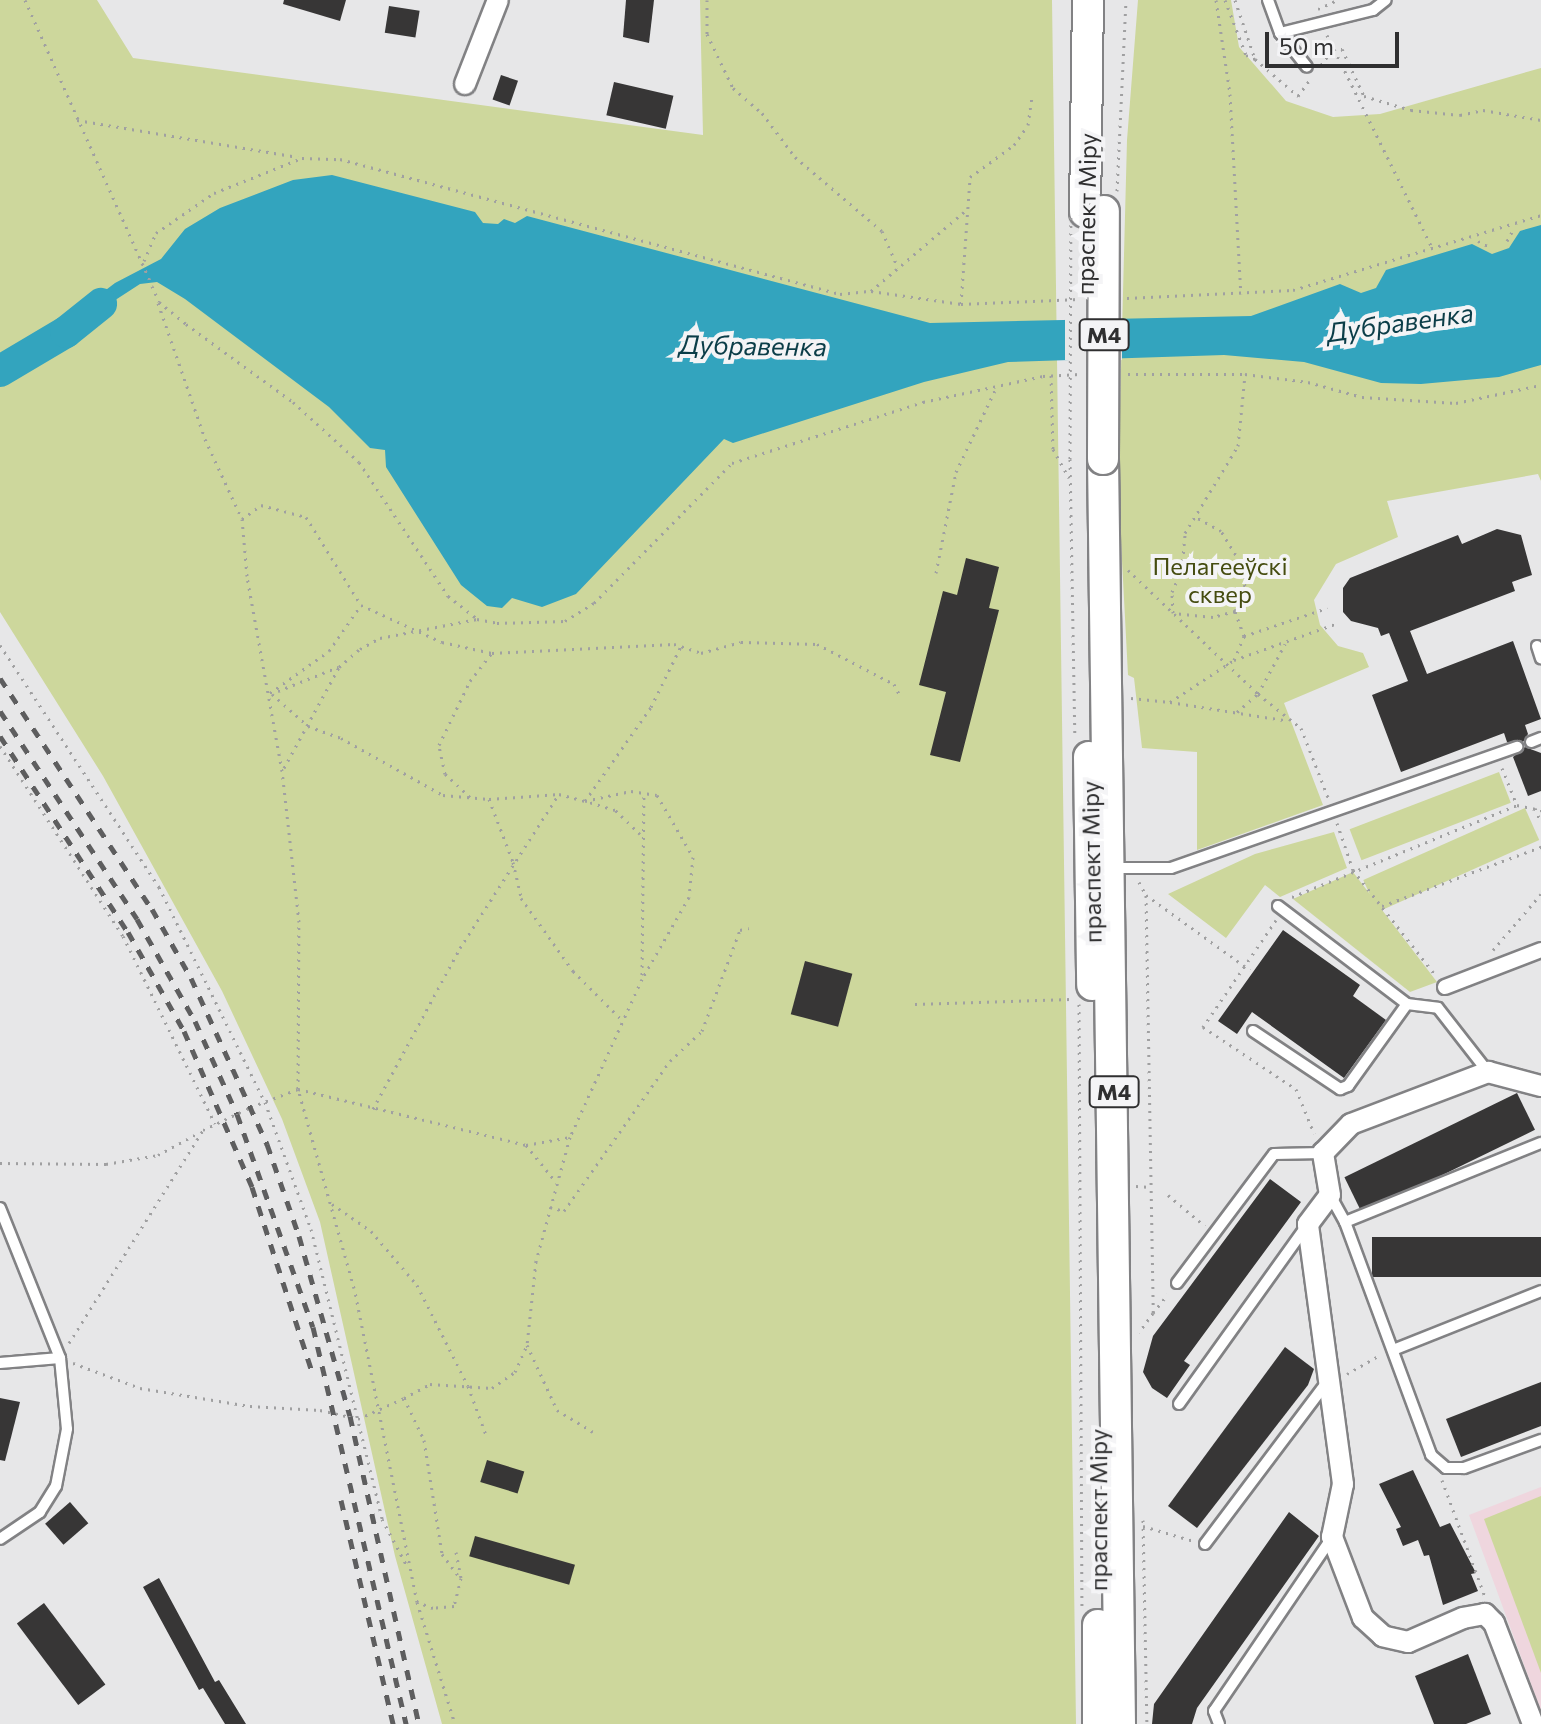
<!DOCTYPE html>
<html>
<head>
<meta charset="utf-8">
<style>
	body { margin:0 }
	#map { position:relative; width:1541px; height:1724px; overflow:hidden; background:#e7e7e8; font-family:Commissioner,sans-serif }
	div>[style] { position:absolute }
	.education>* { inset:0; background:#efd6de }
	.green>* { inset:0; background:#cdd79c; transform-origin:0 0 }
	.water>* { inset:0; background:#33a4be }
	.pier>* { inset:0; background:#e7e7e8; transform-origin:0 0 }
	.river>* { height:32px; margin:-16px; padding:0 16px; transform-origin:16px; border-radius:16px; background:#33a4be }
	.building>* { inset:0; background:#373636; transform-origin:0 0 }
	.path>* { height:3px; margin-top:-1.5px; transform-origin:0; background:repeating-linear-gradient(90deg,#a0a0a1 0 2px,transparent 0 8px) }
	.roads { filter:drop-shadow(2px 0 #828284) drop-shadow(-2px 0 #828284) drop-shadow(0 2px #828284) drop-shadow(0 -2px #828284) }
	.service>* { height:10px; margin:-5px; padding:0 5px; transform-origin:5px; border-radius:5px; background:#fff }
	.pedestrian>* { height:14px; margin:-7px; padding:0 7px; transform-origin:7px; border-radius:7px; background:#fff }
	.minor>* { height:20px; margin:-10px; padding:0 10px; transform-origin:10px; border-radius:10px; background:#fff }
	.primary>* { height:30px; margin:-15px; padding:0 15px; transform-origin:15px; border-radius:15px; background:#fff }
	.rail>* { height:5px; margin-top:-2.5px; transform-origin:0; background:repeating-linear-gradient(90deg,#5e5e5f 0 10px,transparent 0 20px) }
	.path-bridge>* { height:3px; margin-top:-1.5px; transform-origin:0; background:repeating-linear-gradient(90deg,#a0a0a1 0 2px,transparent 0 8px) }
	.bridges { filter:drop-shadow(2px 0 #828284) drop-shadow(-2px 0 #828284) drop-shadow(0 2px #828284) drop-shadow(0 -2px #828284) }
	.primary-bridge>* { height:30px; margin:-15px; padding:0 15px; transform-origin:15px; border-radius:15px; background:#fff }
	span { translate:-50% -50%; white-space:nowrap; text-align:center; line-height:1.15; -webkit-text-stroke:8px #f4f4f6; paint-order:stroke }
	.shield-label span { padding:2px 6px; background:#f4f4f6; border:2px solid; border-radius:6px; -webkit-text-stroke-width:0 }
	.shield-label { font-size:22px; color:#2f2f30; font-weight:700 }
	.street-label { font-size:24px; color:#2f2f30 }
	.park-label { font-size:24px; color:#454c10 }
	.water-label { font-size:26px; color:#0b3d48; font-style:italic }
	.scale { position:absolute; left:1265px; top:32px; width:134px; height:36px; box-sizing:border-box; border:4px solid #2f2f30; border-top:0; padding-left:10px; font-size:24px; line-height:28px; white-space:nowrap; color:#2f2f30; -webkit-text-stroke:6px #f4f4f6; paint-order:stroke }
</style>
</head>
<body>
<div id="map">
	<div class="education">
		<i style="clip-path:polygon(1541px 1487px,1541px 1711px,1469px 1515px)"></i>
	</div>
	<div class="green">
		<i style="clip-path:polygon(0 0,97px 0,133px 58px,703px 135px,700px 0,1052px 0,1076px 1724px,442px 1724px,395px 1556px,320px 1222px,282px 1119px,222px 991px,103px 776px,0 612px)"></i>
		<i style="clip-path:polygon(1138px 0,1231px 0,1239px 47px,1246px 55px,1286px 101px,1333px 117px,1380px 114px,1541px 68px,1541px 481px,1538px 474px,1387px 501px,1398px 537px,1336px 564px,1314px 600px,1320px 625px,1338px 646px,1363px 653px,1369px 667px,1284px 703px,1323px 805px,1197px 850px,1197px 752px,1142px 748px,1134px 678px,1128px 675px,1118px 484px,1127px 140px)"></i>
		<i style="left:1499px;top:772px;width:33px;height:160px;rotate:69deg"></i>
		<i style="left:1525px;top:808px;width:35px;height:177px;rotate:66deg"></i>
		<i style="clip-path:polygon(1334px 832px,1347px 868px,1280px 897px,1265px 885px,1226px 938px,1168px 894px,1255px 854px)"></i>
		<i style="clip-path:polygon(1353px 872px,1437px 982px,1410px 992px,1293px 899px)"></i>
		<i style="clip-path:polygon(1541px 1496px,1541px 1673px,1484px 1519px)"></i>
	</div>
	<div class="water">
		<i style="clip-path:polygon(332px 175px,475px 212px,483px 223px,498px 224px,504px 219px,515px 223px,527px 216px,930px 323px,1251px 316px,1340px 284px,1361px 293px,1376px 288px,1386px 270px,1472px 244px,1492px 254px,1509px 248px,1520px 231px,1541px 225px,1541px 365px,1499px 377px,1421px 384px,1381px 383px,1304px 362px,1224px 355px,1008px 362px,924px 382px,733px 443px,724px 439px,576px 594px,542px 607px,512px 598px,502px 608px,487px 606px,461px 585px,386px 467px,385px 450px,370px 448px,329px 407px,185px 299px,157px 282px,140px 284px,66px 332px,81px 309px,115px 283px,161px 259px,185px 229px,220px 208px,293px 180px)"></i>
	</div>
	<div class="pier">
		<i style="left:1122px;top:317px;width:43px;height:57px;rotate:90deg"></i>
	</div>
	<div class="river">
		<i style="left:0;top:371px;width:77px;rotate:-30.6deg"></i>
		<i style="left:66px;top:332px;width:45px;rotate:-38.7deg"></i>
	</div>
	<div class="building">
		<i style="clip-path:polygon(284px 0,346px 0,340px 21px,283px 4px)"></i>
		<i style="clip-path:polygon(626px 0,654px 0,649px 43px,623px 37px)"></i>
		<i style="left:389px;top:6px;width:31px;height:27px;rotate:9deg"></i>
		<i style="left:501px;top:75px;width:18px;height:26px;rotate:19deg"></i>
		<i style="left:614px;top:82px;width:61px;height:34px;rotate:13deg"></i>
		<i style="clip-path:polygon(1497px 529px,1521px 535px,1532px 575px,1512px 582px,1515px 591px,1410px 631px,1427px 674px,1513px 641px,1541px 719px,1525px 725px,1528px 734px,1523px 742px,1507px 742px,1504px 733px,1401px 772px,1372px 695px,1408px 681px,1389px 633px,1381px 636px,1378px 628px,1351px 621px,1343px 612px,1343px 588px,1350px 578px,1458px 535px,1462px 544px)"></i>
		<i style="clip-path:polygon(966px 558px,999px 567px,989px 608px,999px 610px,960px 762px,930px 755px,946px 692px,919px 685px,943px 591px,957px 595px)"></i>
		<i style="clip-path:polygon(1525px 747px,1541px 753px,1541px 791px,1528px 796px,1513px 757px)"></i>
		<i style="clip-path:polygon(1283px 930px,1360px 985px,1353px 996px,1386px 1020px,1344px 1078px,1252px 1012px,1237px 1034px,1218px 1021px)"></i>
		<i style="left:805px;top:961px;width:49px;height:55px;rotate:15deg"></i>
		<i style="left:1517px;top:1093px;width:41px;height:192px;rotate:64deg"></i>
		<i style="clip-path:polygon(1270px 1179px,1301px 1202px,1184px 1361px,1190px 1365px,1167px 1398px,1152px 1388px,1143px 1372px,1153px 1336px)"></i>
		<i style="left:1541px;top:1237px;width:40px;height:169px;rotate:90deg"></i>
		<i style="clip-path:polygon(1285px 1347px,1314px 1369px,1308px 1385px,1197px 1528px,1168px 1506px)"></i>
		<i style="clip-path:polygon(1541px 1382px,1541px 1426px,1461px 1457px,1446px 1419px)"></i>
		<i style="clip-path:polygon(0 1398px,20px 1402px,5px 1461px,0 1460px)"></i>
		<i style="left:487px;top:1460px;width:39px;height:23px;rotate:17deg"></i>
		<i style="clip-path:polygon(1413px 1470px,1440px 1527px,1450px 1523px,1476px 1573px,1471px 1574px,1478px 1591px,1443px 1605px,1429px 1555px,1424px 1556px,1418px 1540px,1403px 1546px,1396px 1529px,1401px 1527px,1379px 1484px)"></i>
		<i style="left:70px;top:1502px;width:28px;height:33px;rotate:49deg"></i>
		<i style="clip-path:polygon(1289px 1512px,1319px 1536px,1197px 1708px,1192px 1724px,1152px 1724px,1154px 1704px)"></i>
		<i style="left:475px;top:1536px;width:104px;height:21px;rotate:16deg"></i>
		<i style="clip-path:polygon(159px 1578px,215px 1682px,219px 1680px,246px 1724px,225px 1724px,203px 1688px,199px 1690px,143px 1587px)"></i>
		<i style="left:44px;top:1603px;width:102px;height:34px;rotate:53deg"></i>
		<i style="clip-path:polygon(1468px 1654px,1491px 1714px,1466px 1724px,1434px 1724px,1415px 1676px)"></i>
	</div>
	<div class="path">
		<i style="left:25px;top:0;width:312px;rotate:66deg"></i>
		<i style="left:707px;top:0;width:34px;rotate:90deg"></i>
		<i style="left:707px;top:34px;width:60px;rotate:64.3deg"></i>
		<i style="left:733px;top:88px;width:38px;rotate:41deg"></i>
		<i style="left:762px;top:113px;width:55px;rotate:53.1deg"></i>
		<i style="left:795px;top:157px;width:114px;rotate:40.4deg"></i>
		<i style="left:882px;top:231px;width:40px;rotate:66.6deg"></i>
		<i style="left:1216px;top:0;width:95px;rotate:81.5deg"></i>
		<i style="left:1230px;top:94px;width:200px;rotate:86.9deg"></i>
		<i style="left:1225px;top:0;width:59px;rotate:69.1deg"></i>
		<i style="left:1246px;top:55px;width:10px;rotate:24deg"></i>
		<i style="left:1235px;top:0;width:62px;rotate:71.3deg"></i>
		<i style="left:1255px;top:59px;width:57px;rotate:40.7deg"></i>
		<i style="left:1298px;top:96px;width:19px;rotate:-54deg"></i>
		<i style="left:1318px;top:9px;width:21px;rotate:-25deg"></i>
		<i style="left:1327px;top:35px;width:237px;rotate:63.7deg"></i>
		<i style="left:1333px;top:49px;width:9px"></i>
		<i style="left:1342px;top:49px;width:52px;rotate:64.9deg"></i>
		<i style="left:1364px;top:96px;width:49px;rotate:16.6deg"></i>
		<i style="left:1411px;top:110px;width:49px;rotate:5.8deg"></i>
		<i style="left:1460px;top:115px;width:24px;rotate:-12deg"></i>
		<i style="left:1483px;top:110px;width:59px;rotate:9.8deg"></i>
		<i style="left:1321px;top:65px;width:20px;rotate:-53deg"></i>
		<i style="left:77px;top:120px;width:224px;rotate:9.5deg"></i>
		<i style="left:1117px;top:191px;width:191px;rotate:-87.3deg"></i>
		<i style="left:1478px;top:241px;width:11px;rotate:27deg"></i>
		<i style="left:1507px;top:241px;width:13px;rotate:-61deg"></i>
		<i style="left:144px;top:261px;width:30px;rotate:-67deg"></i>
		<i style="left:156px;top:233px;width:70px;rotate:-34.6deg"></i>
		<i style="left:214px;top:193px;width:95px;rotate:-21.7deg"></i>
		<i style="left:302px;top:158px;width:38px;rotate:2deg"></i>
		<i style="left:340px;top:159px;width:518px;rotate:15.11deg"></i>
		<i style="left:840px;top:294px;width:31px;rotate:-6deg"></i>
		<i style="left:871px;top:291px;width:91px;rotate:8.2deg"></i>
		<i style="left:961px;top:304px;width:118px;rotate:-2.4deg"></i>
		<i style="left:152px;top:286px;width:17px;rotate:66deg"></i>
		<i style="left:159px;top:302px;width:35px;rotate:39deg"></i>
		<i style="left:186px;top:324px;width:132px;rotate:36.1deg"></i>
		<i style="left:293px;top:402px;width:89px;rotate:42.3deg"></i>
		<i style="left:359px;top:462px;width:161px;rotate:56.4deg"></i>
		<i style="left:448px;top:596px;width:37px;rotate:38deg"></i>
		<i style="left:477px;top:619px;width:20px;rotate:11deg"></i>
		<i style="left:497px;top:623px;width:68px;rotate:-1.7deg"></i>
		<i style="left:565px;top:621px;width:34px;rotate:-32deg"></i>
		<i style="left:594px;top:603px;width:197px;rotate:-45.4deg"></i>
		<i style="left:732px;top:463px;width:201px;rotate:-17.7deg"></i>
		<i style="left:923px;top:402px;width:123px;rotate:-12.2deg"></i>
		<i style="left:1043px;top:376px;width:37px;rotate:-3deg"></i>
		<i style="left:871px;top:291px;width:123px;rotate:-40.4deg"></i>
		<i style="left:1127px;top:298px;width:166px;rotate:-2.8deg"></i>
		<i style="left:1293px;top:290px;width:259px;rotate:-16.8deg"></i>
		<i style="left:158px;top:303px;width:144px;rotate:70.9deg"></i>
		<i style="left:205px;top:439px;width:88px;rotate:65.2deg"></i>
		<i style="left:961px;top:304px;width:127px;rotate:-85.9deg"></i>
		<i style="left:970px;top:177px;width:54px;rotate:-36deg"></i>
		<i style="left:1014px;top:145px;width:24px;rotate:-55deg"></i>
		<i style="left:1028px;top:125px;width:30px;rotate:-82deg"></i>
		<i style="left:1128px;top:374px;width:117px"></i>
		<i style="left:1245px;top:374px;width:64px;rotate:7.2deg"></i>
		<i style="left:1308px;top:382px;width:56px;rotate:15.5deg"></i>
		<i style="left:1362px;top:397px;width:94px;rotate:3.7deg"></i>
		<i style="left:1456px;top:403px;width:87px;rotate:-12deg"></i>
		<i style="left:1051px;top:375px;width:74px;rotate:88.5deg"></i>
		<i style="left:1053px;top:449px;width:33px;rotate:61deg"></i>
		<i style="left:1070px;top:459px;width:277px;rotate:89deg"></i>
		<i style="left:1128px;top:570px;width:180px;rotate:43.6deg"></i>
		<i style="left:1258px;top:694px;width:55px;rotate:38.3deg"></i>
		<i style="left:1301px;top:728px;width:77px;rotate:68.7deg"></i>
		<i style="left:936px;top:573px;width:103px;rotate:-78.8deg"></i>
		<i style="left:956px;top:472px;width:95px;rotate:-64.5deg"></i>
		<i style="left:1235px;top:611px;width:23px;rotate:165deg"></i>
		<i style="left:1213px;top:617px;width:40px;rotate:-174.3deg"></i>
		<i style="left:1173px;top:613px;width:21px;rotate:-93deg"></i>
		<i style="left:1172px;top:592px;width:25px;rotate:-67deg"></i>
		<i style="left:1182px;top:569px;width:36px;rotate:-85deg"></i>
		<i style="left:1185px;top:533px;width:102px;rotate:-58.7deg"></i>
		<i style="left:1238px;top:446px;width:72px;rotate:-84.4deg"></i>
		<i style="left:1244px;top:636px;width:88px;rotate:-18.6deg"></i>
		<i style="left:0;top:645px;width:290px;rotate:56.7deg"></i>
		<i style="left:159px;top:887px;width:240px;rotate:63.8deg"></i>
		<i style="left:265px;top:1102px;width:135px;rotate:70.1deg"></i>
		<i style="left:311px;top:1229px;width:299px;rotate:76.2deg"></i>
		<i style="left:382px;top:1519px;width:53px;rotate:62deg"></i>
		<i style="left:1234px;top:660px;width:107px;rotate:-19.6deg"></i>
		<i style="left:278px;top:691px;width:65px;rotate:-21.8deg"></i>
		<i style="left:270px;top:693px;width:72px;rotate:-35.4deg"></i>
		<i style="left:329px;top:651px;width:56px;rotate:-55.2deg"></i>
		<i style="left:272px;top:694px;width:48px;rotate:41.6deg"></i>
		<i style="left:308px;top:726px;width:35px;rotate:20deg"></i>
		<i style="left:341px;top:738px;width:117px;rotate:29.2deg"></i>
		<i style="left:443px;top:795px;width:46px;rotate:5deg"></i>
		<i style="left:489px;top:799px;width:70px;rotate:-4.1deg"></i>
		<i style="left:1131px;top:698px;width:39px;rotate:6deg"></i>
		<i style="left:1170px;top:702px;width:77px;rotate:-33.3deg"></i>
		<i style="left:1234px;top:660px;width:26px;rotate:-67deg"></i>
		<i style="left:1244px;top:636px;width:27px;rotate:-110deg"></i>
		<i style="left:1235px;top:611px;width:20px;rotate:-60deg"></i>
		<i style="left:1245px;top:594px;width:26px;rotate:-92deg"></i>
		<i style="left:1244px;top:568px;width:44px;rotate:-121.9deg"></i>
		<i style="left:1221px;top:531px;width:29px;rotate:-151deg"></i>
		<i style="left:1170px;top:702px;width:115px;rotate:9deg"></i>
		<i style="left:1237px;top:712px;width:28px;rotate:-41deg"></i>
		<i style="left:1258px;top:694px;width:57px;rotate:-61.6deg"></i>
		<i style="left:0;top:746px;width:226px;rotate:57.1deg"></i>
		<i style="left:123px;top:936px;width:209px;rotate:63.9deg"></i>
		<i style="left:284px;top:768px;width:115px;rotate:-61.4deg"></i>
		<i style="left:339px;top:667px;width:28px;rotate:-41deg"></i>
		<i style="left:360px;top:649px;width:23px;rotate:-29deg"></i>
		<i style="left:380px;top:638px;width:99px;rotate:-11.1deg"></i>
		<i style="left:1502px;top:768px;width:40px;rotate:68deg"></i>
		<i style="left:470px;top:797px;width:34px;rotate:-137deg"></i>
		<i style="left:445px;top:774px;width:30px;rotate:-102deg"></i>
		<i style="left:439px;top:745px;width:71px;rotate:-64.2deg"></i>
		<i style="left:470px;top:681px;width:36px;rotate:-52deg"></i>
		<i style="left:489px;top:799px;width:67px;rotate:69.1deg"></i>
		<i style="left:513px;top:862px;width:37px;rotate:77deg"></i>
		<i style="left:521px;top:898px;width:90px;rotate:54.5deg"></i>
		<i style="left:573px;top:971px;width:72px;rotate:45deg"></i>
		<i style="left:1535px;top:808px;width:16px;rotate:68deg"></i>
		<i style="left:1337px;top:823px;width:50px;rotate:71.2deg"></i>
		<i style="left:1353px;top:870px;width:135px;rotate:51.9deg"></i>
		<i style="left:640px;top:834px;width:35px;rotate:-136deg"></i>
		<i style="left:615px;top:810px;width:31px;rotate:-163deg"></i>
		<i style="left:585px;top:801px;width:115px;rotate:-54.9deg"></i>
		<i style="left:651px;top:707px;width:68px;rotate:-63.8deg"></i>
		<i style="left:1139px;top:882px;width:15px;rotate:62deg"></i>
		<i style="left:1146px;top:895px;width:418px;rotate:89deg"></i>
		<i style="left:1153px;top:1313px;width:24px;rotate:126deg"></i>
		<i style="left:1146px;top:895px;width:128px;rotate:35.8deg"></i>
		<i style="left:1292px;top:897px;width:243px;rotate:-22.2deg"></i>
		<i style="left:1517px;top:805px;width:25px;rotate:12deg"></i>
		<i style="left:1382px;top:906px;width:170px;rotate:-20.4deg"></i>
		<i style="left:1276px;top:920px;width:130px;rotate:124.3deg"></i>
		<i style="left:1203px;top:1027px;width:112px;rotate:33.7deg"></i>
		<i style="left:1296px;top:1089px;width:48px;rotate:67.8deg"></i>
		<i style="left:1493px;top:950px;width:74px;rotate:-49.4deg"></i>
		<i style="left:642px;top:975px;width:183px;rotate:-89.4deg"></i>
		<i style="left:915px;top:1004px;width:156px;rotate:-1.8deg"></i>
		<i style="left:1079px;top:1004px;width:604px;rotate:89.72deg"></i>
		<i style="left:373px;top:1109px;width:183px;rotate:-61.6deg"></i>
		<i style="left:460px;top:948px;width:183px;rotate:-57.3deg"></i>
		<i style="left:559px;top:794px;width:27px;rotate:15deg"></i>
		<i style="left:585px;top:801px;width:47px;rotate:-12.3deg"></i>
		<i style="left:631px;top:791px;width:26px;rotate:9deg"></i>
		<i style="left:657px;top:795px;width:72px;rotate:59.9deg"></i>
		<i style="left:693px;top:857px;width:40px;rotate:95.7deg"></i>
		<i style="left:689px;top:897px;width:95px;rotate:119.8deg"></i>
		<i style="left:642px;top:979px;width:174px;rotate:114.5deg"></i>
		<i style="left:570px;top:1137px;width:129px;rotate:105.3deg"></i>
		<i style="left:536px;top:1261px;width:84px;rotate:96.1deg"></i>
		<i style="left:526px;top:1145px;width:48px;rotate:51deg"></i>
		<i style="left:0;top:1163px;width:106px;rotate:0.5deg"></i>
		<i style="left:106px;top:1164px;width:53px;rotate:-9.8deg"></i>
		<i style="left:158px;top:1155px;width:48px;rotate:-28.7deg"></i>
		<i style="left:1136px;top:1186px;width:15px;rotate:4deg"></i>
		<i style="left:1168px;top:1195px;width:48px;rotate:40deg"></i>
		<i style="left:332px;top:1204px;width:47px;rotate:34.7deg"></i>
		<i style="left:371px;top:1231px;width:71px;rotate:49.6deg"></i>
		<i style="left:417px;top:1285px;width:113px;rotate:63.2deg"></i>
		<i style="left:468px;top:1386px;width:52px;rotate:69.8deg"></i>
		<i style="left:550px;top:1207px;width:15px;rotate:16deg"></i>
		<i style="left:564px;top:1211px;width:184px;rotate:-54.8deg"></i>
		<i style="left:670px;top:1061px;width:44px;rotate:-43.2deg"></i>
		<i style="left:702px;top:1031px;width:108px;rotate:-69.4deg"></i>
		<i style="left:740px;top:930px;width:9px;rotate:-13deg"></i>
		<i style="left:1153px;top:1313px;width:24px;rotate:-52deg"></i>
		<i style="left:69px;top:1343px;width:252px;rotate:-57.8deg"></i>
		<i style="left:203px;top:1130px;width:53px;rotate:-25.6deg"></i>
		<i style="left:251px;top:1107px;width:50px;rotate:-21deg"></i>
		<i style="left:298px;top:1089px;width:235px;rotate:13.8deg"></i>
		<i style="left:526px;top:1145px;width:45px;rotate:-10.3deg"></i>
		<i style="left:73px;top:1363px;width:72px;rotate:20.5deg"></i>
		<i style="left:140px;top:1388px;width:111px;rotate:9.3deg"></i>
		<i style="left:250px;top:1406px;width:70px;rotate:3.3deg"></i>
		<i style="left:320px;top:1410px;width:39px;rotate:13deg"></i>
		<i style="left:358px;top:1419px;width:51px;rotate:-24.5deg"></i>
		<i style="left:404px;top:1398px;width:47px;rotate:64.5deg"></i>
		<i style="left:424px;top:1440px;width:115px;rotate:81deg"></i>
		<i style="left:442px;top:1554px;width:26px;rotate:53deg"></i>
		<i style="left:1347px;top:1374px;width:36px;rotate:-30deg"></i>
		<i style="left:404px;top:1398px;width:30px;rotate:-28deg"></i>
		<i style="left:430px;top:1384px;width:62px;rotate:3.7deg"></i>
		<i style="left:492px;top:1388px;width:28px;rotate:-35deg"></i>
		<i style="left:515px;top:1372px;width:30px;rotate:-66deg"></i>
		<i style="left:527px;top:1345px;width:72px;rotate:65.2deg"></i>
		<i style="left:557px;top:1410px;width:42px;rotate:31.4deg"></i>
		<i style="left:1442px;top:1480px;width:125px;rotate:69.8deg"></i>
		<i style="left:1143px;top:1520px;width:204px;rotate:88.9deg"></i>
		<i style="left:1143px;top:1526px;width:53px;rotate:16.4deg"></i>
		<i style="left:456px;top:1552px;width:26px;rotate:79deg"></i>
		<i style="left:461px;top:1578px;width:29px;rotate:104deg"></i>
		<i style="left:454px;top:1606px;width:21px;rotate:175deg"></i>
		<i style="left:433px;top:1608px;width:17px;rotate:-159deg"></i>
		<i style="left:417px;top:1602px;width:320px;rotate:-101.3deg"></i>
		<i style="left:354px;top:1288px;width:207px;rotate:-105.7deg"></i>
		<i style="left:298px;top:1089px;width:167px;rotate:-89.7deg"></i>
		<i style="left:299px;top:922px;width:152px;rotate:-96.4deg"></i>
		<i style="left:282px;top:771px;width:198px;rotate:-100.2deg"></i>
		<i style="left:247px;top:576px;width:57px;rotate:-95deg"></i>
		<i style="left:242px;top:519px;width:24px;rotate:-36deg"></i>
		<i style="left:261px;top:505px;width:47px;rotate:14.9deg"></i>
		<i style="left:306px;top:517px;width:104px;rotate:58deg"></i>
		<i style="left:361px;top:605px;width:89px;rotate:24.6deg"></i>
		<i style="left:442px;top:642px;width:51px;rotate:12.4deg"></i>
		<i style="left:492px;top:653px;width:182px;rotate:-2.8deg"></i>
		<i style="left:674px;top:644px;width:28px;rotate:18deg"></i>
		<i style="left:701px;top:653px;width:41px;rotate:-15.4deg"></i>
		<i style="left:741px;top:642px;width:76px;rotate:1.5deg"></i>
		<i style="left:817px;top:644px;width:87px;rotate:27.5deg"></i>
		<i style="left:894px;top:684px;width:11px;rotate:63deg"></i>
		<i style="left:417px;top:1602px;width:128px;rotate:72.7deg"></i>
	</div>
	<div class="roads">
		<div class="service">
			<i style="left:1268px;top:0;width:35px;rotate:70deg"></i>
			<i style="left:1280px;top:33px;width:96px;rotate:-13.9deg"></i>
			<i style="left:1373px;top:10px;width:16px;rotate:-38deg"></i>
			<i style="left:1280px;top:33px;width:43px;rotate:51.5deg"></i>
			<i style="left:1537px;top:646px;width:13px;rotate:72deg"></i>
			<i style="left:1531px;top:742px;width:11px;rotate:-22deg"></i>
			<i style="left:1112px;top:868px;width:59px"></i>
			<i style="left:1171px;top:868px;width:367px;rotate:-19.3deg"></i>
			<i style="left:1407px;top:1004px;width:31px;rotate:7deg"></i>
			<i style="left:1438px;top:1008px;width:81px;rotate:52deg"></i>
			<i style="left:1253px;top:1031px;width:105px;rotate:33.7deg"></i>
			<i style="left:1340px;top:1089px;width:9px;rotate:-21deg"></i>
			<i style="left:1348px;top:1086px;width:101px;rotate:-54.3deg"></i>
			<i style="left:1407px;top:1004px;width:162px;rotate:-142.8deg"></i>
			<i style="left:1330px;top:1195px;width:31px;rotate:61deg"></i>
			<i style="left:1345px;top:1222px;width:248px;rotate:69.7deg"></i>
			<i style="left:1431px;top:1455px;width:20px;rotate:41deg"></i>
			<i style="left:1446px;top:1468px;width:18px"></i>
			<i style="left:1464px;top:1468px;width:82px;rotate:-20deg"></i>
			<i style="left:0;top:1208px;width:162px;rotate:68.2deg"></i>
			<i style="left:60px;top:1358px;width:71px;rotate:84.4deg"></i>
			<i style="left:67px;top:1429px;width:58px;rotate:100.9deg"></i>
			<i style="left:56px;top:1486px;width:31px;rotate:122deg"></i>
			<i style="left:40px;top:1512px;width:48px;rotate:146deg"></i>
			<i style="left:1345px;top:1222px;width:211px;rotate:-22deg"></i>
			<i style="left:1177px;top:1283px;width:161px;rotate:-53.1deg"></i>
			<i style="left:1274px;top:1154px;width:49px;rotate:-1.2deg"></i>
			<i style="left:1393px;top:1350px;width:159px;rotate:-21.7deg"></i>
			<i style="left:0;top:1363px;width:60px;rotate:-4.8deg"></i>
			<i style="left:1179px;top:1404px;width:220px;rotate:-54.4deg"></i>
			<i style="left:1205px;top:1544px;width:204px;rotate:-53deg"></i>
			<i style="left:1219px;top:1724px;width:14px;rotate:-111deg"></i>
			<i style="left:1214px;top:1711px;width:208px;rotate:-55.8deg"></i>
		</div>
		<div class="pedestrian">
			<i style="left:1445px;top:987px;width:103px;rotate:-21.1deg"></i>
		</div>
		<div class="minor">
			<i style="left:465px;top:84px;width:90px;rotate:-68.6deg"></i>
			<i style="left:1533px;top:1724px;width:108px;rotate:-111.1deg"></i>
			<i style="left:1494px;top:1623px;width:13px;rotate:-135deg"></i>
			<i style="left:1485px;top:1614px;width:22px;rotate:170deg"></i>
			<i style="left:1463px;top:1618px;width:60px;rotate:156.4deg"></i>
			<i style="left:1408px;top:1642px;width:26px;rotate:-167deg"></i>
			<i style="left:1383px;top:1636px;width:27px;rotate:-138deg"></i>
			<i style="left:1363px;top:1618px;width:87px;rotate:-110.9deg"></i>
			<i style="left:1332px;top:1537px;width:54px;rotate:-78.3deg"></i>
			<i style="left:1343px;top:1484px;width:262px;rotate:-97.7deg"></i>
			<i style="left:1308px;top:1224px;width:36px;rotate:-53deg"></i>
			<i style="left:1330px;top:1195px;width:43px;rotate:-99.5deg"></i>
			<i style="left:1323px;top:1153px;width:40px;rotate:-46deg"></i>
			<i style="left:1351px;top:1124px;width:147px;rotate:-20.8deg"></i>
			<i style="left:1488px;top:1072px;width:55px;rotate:14.8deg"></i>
		</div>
		<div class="primary">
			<i style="left:1085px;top:212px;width:212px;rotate:-89.2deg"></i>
			<i style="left:1103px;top:459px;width:1265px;rotate:89.23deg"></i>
			<i style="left:1089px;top:757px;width:228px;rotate:89.2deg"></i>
			<i style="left:1098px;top:1625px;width:99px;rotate:90deg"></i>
		</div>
	</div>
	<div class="rail">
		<i style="left:0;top:678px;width:277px;rotate:56.7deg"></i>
		<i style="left:152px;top:909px;width:79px;rotate:60.5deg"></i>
		<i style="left:191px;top:978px;width:183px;rotate:65.4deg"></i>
		<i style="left:267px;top:1144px;width:97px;rotate:70.8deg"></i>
		<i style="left:299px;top:1236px;width:187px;rotate:74.2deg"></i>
		<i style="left:350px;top:1416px;width:316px;rotate:77.4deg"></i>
		<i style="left:0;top:711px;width:249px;rotate:56.6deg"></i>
		<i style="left:137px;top:919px;width:117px;rotate:60.4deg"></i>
		<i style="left:195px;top:1021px;width:102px;rotate:65.7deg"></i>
		<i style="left:237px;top:1114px;width:226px;rotate:70.4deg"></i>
		<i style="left:313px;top:1327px;width:408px;rotate:76.8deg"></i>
		<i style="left:0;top:736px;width:234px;rotate:56.9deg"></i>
		<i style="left:128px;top:932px;width:114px;rotate:60.5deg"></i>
		<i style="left:184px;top:1031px;width:170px;rotate:66.4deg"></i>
		<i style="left:252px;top:1187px;width:198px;rotate:72deg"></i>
		<i style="left:341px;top:1500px;width:230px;rotate:76.9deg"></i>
	</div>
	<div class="path-bridge">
		<i style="left:1070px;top:459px;width:246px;rotate:-89.8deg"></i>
	</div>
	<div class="bridges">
		<div class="primary-bridge">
			<i style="left:1103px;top:459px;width:248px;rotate:-89.8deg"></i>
		</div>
	</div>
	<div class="shield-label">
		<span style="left:1104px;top:335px">М4</span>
		<span style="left:1114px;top:1092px">М4</span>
	</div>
	<div class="street-label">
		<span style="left:1086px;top:214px;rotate:-89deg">праспект Міру</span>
		<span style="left:1091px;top:862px;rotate:-91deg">праспект Міру</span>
		<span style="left:1098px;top:1510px;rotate:-90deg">праспект Міру</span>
	</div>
	<div class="park-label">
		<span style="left:1220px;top:580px">Пелагееўскі<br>сквер</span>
	</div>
	<div class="water-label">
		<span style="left:1400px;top:322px;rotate:-8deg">Дубравенка</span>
		<span style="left:753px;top:345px;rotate:1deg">Дубравенка</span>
	</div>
	<div class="scale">50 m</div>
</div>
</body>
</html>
